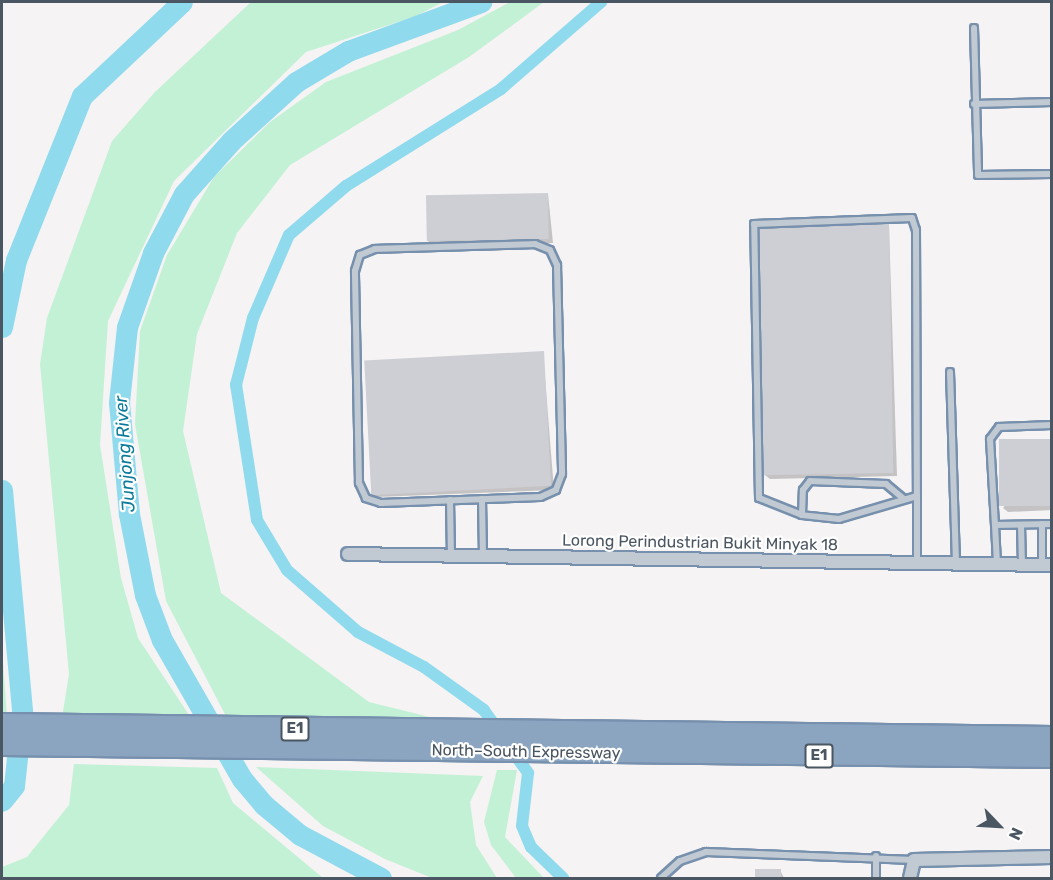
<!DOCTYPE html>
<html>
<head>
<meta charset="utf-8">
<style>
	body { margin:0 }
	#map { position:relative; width:1053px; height:880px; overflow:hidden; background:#f5f3f3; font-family:Rubik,sans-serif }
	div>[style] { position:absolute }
	.green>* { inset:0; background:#c3f1d5 }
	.shadow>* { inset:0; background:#0003 }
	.canal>* { height:12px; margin:-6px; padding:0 6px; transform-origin:6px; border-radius:6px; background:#90daee }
	.river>* { height:21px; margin:-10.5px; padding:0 10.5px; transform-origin:10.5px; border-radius:10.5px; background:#90daee }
	.building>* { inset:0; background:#cdcfd5; transform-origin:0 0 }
	.roads { filter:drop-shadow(2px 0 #7690ad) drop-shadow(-2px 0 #7690ad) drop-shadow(0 2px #7690ad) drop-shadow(0 -2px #7690ad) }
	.service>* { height:6px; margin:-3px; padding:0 3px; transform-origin:3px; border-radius:3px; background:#c1cad2 }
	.minor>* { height:12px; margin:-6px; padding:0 6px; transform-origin:6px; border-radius:6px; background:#c1cad2 }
	.motorway>* { height:21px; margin:-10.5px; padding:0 10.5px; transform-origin:10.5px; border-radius:10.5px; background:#8ba5c1 }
	span { translate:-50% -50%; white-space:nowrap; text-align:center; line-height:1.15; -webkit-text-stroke:4.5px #fff; paint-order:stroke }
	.shield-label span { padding:2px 4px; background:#fff; border:2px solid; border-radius:4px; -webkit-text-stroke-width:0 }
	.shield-label { font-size:15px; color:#4a5661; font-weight:700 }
	.street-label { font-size:16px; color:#4a5661 }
	.water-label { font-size:18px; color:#0c7c9b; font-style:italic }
	.frame { position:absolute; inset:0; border:3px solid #4a5661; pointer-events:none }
	.north { position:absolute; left:969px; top:796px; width:60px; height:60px; -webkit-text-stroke:4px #fff; paint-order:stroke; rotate:115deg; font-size:16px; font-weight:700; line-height:24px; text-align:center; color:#4a5661 }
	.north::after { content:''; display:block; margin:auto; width:21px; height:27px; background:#4a5661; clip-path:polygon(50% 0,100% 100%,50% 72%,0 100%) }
</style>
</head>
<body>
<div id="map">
	<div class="green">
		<i style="clip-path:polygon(251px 2px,443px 2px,416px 16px,306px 52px,174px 181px,108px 321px,100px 445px,121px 578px,138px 638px,191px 718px,62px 718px,69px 674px,40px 364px,47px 318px,112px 141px,155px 92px)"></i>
		<i style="clip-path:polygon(510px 2px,544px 2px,469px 57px,290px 165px,237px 233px,197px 334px,183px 431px,221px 593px,369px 702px,442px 720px,227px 718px,166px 601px,135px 424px,140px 331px,167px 255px,214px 177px,270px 122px,326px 82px,458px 30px)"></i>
		<i style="clip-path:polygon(2px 648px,7px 717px,2px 717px)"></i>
		<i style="clip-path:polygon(74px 764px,217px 768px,233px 803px,323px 878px,2px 878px,2px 867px,27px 857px,69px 805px)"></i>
		<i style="clip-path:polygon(256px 767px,483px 776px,470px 802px,476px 845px,497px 878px,432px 878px,385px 859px,323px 826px)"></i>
		<i style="clip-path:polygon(497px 770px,517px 770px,505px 837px,544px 878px,516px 878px,491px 845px,484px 822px)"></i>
	</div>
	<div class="shadow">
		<i style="clip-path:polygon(548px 194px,553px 243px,433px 246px,428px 241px)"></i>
		<i style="clip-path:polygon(889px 226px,897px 476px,770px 479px,765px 475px)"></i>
		<i style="clip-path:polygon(543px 353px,554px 490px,376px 497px,371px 493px)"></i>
		<i style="clip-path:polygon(1052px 440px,1052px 510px,1008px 512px,1003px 508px)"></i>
		<i style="clip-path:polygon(780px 870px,784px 878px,757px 878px)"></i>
	</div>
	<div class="canal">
		<i style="left:499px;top:731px;width:26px;rotate:-126deg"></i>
		<i style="left:484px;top:710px;width:74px;rotate:-144.4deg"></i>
		<i style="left:424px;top:667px;width:75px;rotate:-152.1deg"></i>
		<i style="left:358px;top:632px;width:94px;rotate:-138.9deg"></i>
		<i style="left:287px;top:570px;width:58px;rotate:-121deg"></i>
		<i style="left:257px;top:520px;width:137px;rotate:-98.8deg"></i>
		<i style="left:236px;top:385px;width:69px;rotate:-75.8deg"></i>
		<i style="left:253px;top:318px;width:90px;rotate:-66.6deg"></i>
		<i style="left:289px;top:235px;width:75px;rotate:-40.7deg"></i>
		<i style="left:346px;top:186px;width:183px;rotate:-32deg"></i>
		<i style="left:501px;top:89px;width:133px;rotate:-41deg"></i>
		<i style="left:510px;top:748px;width:31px;rotate:54deg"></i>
		<i style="left:528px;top:773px;width:53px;rotate:96.5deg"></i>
		<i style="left:522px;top:826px;width:23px;rotate:67deg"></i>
		<i style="left:531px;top:847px;width:45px;rotate:44.1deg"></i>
	</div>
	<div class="river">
		<i style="left:2px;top:327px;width:68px;rotate:-78.2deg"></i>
		<i style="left:16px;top:260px;width:177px;rotate:-68.1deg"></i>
		<i style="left:82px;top:96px;width:137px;rotate:-43.2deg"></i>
		<i style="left:2px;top:490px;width:222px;rotate:84.8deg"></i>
		<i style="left:22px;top:711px;width:75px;rotate:96.1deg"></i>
		<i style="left:14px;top:786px;width:19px;rotate:129deg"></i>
		<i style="left:381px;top:878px;width:92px;rotate:-152deg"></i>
		<i style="left:300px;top:835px;width:47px;rotate:-140.2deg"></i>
		<i style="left:264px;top:805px;width:34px;rotate:-130deg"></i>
		<i style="left:242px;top:779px;width:160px;rotate:-119.9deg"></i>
		<i style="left:162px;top:640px;width:48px;rotate:-110.7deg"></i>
		<i style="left:145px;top:595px;width:83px;rotate:-101.2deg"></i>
		<i style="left:129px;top:514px;width:112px;rotate:-95.1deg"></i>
		<i style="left:119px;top:402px;width:75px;rotate:-83.9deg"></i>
		<i style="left:127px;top:327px;width:78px;rotate:-70.6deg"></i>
		<i style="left:153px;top:253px;width:67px;rotate:-62.3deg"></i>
		<i style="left:184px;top:194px;width:71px;rotate:-48.4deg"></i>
		<i style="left:231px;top:141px;width:88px;rotate:-42.2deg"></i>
		<i style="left:296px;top:82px;width:61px;rotate:-30.8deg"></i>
		<i style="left:348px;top:51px;width:142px;rotate:-20.2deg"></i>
	</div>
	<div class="building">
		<i style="left:548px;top:193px;width:46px;height:122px;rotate:89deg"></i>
		<i style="left:889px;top:224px;width:249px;height:130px;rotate:89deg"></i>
		<i style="left:544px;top:351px;width:135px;height:180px;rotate:87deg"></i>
		<i style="left:1052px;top:439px;width:67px;height:53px;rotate:90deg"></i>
		<i style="left:755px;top:869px;width:26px;height:10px"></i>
	</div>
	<div class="roads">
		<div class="service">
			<i style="left:974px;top:28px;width:147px;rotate:88.4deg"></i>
			<i style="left:978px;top:175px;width:74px;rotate:-0.8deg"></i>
			<i style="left:974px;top:104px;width:78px;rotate:-1.5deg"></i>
			<i style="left:535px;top:244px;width:16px;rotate:22deg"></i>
			<i style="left:550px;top:250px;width:17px;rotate:65deg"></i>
			<i style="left:557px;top:265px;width:209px;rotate:88.6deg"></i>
			<i style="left:562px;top:474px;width:17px;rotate:111deg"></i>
			<i style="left:556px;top:490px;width:17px;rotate:156deg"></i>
			<i style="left:540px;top:497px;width:159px;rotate:177.8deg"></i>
			<i style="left:381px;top:503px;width:16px;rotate:-162deg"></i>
			<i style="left:366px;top:498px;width:17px;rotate:-115deg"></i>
			<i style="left:359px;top:483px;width:212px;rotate:-91.1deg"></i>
			<i style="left:355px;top:271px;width:17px;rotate:-73deg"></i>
			<i style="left:360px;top:255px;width:16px;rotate:-22deg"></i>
			<i style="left:375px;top:249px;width:160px;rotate:-1.8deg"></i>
			<i style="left:950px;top:372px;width:191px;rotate:88.2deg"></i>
			<i style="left:1052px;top:425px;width:53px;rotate:177.8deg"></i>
			<i style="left:999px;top:427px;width:15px;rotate:127deg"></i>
			<i style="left:990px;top:439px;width:86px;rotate:86.7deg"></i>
			<i style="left:995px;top:525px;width:57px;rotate:-1deg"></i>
			<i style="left:917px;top:496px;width:81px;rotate:163.6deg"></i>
			<i style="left:839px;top:519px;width:37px;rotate:-174deg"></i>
			<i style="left:802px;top:515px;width:46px;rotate:-158.4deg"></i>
			<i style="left:759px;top:498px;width:274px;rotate:-91deg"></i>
			<i style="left:754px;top:224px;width:158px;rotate:-2.2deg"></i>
			<i style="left:912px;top:218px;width:13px;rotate:72deg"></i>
			<i style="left:916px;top:230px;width:266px;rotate:89.8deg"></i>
			<i style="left:917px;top:496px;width:67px;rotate:90deg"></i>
			<i style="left:482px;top:499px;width:57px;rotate:89deg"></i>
			<i style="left:450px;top:500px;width:55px;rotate:89deg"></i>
			<i style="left:802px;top:515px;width:25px;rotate:-88deg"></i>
			<i style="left:803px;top:490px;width:11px;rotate:-52deg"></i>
			<i style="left:810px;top:481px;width:76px;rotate:2.3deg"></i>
			<i style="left:886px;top:484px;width:23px;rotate:40deg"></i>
			<i style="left:1042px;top:524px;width:41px;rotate:90deg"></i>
			<i style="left:995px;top:525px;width:39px;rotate:87deg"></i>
			<i style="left:1021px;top:525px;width:40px;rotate:88.6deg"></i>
			<i style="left:661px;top:878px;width:25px;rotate:-42deg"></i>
			<i style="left:680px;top:861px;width:28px;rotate:-19deg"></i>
			<i style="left:706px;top:852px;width:208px;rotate:2.2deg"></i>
			<i style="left:876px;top:878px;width:22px;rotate:-90deg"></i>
		</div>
		<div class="minor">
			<i style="left:348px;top:554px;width:704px;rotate:0.9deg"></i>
			<i style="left:910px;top:878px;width:18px;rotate:-77deg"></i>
			<i style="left:914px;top:860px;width:138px;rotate:-1.2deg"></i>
		</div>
		<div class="motorway">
			<i style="left:2px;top:724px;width:1050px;rotate:0.71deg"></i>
			<i style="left:2px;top:744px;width:1050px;rotate:0.65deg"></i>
		</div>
	</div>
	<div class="shield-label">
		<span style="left:295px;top:729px">E1</span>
		<span style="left:819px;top:756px">E1</span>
	</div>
	<div class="street-label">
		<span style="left:700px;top:543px;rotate:1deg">Lorong Perindustrian Bukit Minyak 18</span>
		<span style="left:526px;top:752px;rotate:1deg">North–South Expressway</span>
	</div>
	<div class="water-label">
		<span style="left:125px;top:454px;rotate:-94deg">Junjong River</span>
	</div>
	<div class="frame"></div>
	<div class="north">N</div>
</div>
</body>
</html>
